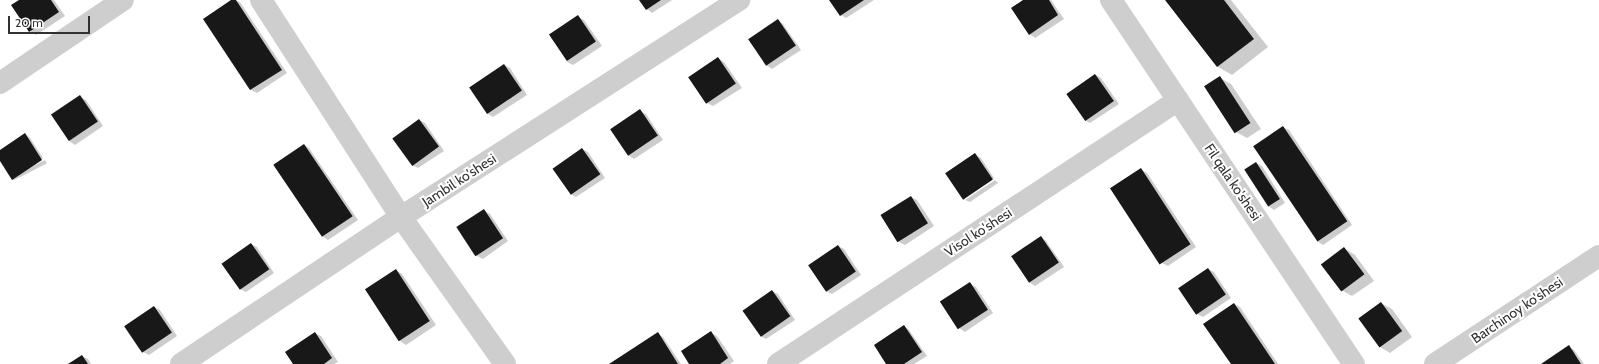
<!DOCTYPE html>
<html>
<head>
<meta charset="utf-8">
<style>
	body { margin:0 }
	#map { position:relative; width:1599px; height:364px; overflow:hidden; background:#fff; font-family:Cabin,sans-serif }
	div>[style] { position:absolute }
	.shadow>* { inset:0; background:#0003; transform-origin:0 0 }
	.building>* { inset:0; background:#181818; transform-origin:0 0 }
	.street>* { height:22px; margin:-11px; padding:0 11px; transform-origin:11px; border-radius:11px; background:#cecece }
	span { translate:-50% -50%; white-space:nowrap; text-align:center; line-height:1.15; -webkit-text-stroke:4px #fff; paint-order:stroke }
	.street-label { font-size:14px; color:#313131 }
	.scale { position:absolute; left:8px; top:16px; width:82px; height:18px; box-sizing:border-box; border:2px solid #313131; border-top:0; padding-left:5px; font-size:12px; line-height:14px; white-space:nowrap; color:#313131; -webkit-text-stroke:3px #fff; paint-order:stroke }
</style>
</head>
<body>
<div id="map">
	<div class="shadow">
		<i style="clip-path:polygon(21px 0,54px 0,65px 16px,36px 35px,30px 31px,13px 6px)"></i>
		<i style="clip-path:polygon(233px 0,240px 2px,287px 73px,257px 93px,251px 90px,204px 19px)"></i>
		<i style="clip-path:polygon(640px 0,672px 0,652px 13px,647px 9px)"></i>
		<i style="clip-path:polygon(831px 0,874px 0,846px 18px,841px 15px)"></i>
		<i style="clip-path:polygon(1025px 0,1051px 0,1064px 19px,1035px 38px,1030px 34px)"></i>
		<i style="clip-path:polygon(1167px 0,1231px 0,1268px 47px,1232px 75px,1218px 67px)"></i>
		<i style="clip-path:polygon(578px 17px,584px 20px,602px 46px,573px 65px,567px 62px)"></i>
		<i style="clip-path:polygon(778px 20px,783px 24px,801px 50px,772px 69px,766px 65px)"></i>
		<i style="clip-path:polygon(718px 58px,724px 62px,742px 88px,713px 106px,707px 103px)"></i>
		<i style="clip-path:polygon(504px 65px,510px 68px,527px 95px,493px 117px,488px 114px)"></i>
		<i style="clip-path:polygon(1096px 75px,1101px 78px,1119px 104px,1090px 123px,1084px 120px)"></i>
		<i style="clip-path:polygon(1220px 78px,1231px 84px,1261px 129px,1247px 138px,1236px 132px)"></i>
		<i style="clip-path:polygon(80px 97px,86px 100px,103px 126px,75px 145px,69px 141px,52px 116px)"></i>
		<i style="clip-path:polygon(640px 111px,646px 114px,663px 140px,634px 159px,628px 155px)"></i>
		<i style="clip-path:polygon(419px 120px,425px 123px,444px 151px,418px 168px,412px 165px)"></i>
		<i style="clip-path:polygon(1283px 127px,1289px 130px,1352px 225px,1323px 245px,1317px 241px)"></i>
		<i style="clip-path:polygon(25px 134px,30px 138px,43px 158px,14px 178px,14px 180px,0 160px,0 151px)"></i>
		<i style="clip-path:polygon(304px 145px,309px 148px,358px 220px,328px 240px,322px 236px,274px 166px)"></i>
		<i style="clip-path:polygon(582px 149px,588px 152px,605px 178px,576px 197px,570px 194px)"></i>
		<i style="clip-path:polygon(975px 154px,981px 158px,994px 178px,965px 197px,965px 200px,964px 199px)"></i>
		<i style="left:45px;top:160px;width:4px;height:37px;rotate:63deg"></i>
		<i style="clip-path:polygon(1256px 163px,1262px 166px,1285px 203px,1274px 210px,1268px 206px)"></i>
		<i style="clip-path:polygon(1141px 170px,1147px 173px,1196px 247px,1168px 266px,1162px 263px)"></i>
		<i style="clip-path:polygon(995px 180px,998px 183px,970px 202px,965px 200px)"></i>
		<i style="clip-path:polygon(911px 197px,917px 200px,934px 226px,905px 245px,899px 242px)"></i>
		<i style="clip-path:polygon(484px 211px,490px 214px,508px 241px,483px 259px,477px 256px,458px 228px)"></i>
		<i style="clip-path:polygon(1041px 237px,1046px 241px,1064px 267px,1035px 286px,1030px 283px)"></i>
		<i style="clip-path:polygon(251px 244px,257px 247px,274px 273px,246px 292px,240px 289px,223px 263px)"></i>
		<i style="clip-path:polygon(838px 246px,844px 249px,861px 275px,832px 294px,826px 291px)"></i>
		<i style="clip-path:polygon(1344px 248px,1355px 255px,1374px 281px,1352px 296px,1341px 290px)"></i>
		<i style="clip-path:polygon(1208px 269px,1214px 272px,1231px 298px,1203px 317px,1197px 314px)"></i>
		<i style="clip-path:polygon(396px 270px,402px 274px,436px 325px,406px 345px,400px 341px)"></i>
		<i style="clip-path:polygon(970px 284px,976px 287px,993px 313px,965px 332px,959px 328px)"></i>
		<i style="clip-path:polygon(772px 291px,778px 294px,795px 320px,766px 339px,760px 336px)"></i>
		<i style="clip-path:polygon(1381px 303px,1392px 309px,1412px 337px,1390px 353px,1380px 347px,1359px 318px)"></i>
		<i style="clip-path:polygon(1234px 304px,1240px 307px,1278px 364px,1232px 364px)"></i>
		<i style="clip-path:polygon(154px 307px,160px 310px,177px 336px,149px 355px,143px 352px)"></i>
		<i style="clip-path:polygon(904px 326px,909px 330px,927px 356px,914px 364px,887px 364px)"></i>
		<i style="clip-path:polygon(315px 333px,321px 336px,338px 362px,334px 364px,294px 364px)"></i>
		<i style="clip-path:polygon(711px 333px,717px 336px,734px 361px,730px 364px,690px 364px)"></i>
		<i style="clip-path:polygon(658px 334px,663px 337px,681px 364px,611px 364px)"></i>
		<i style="clip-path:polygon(1569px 347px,1574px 350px,1584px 364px,1543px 364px)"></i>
		<i style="clip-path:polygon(82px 356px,88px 359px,91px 364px,70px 364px)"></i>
	</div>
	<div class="building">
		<i style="clip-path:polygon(19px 0,51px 0,59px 12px,29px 32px,11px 5px)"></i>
		<i style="clip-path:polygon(231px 0,236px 0,282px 70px,250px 90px,203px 19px)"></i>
		<i style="clip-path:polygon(639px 0,661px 0,646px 10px)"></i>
		<i style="clip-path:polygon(829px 0,864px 0,840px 16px)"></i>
		<i style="clip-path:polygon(1023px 0,1049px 0,1058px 15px,1029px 35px,1011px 8px)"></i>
		<i style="clip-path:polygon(1165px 0,1224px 0,1254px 39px,1217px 67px)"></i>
		<i style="left:578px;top:15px;width:32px;height:35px;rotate:56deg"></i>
		<i style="left:778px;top:19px;width:32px;height:36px;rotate:56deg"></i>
		<i style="left:718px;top:57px;width:32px;height:36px;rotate:56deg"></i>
		<i style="left:504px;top:64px;width:32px;height:42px;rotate:56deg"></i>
		<i style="left:1095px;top:74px;width:33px;height:35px;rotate:55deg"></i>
		<i style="left:1220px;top:76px;width:56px;height:19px;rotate:57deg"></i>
		<i style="left:80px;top:95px;width:32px;height:35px;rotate:56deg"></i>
		<i style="left:640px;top:109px;width:32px;height:36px;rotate:56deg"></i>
		<i style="left:419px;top:119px;width:34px;height:33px;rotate:54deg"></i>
		<i style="left:1283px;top:126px;width:115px;height:36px;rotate:56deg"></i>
		<i style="clip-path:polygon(25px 133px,42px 160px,12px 180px,0 161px,0 150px)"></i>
		<i style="left:304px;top:144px;width:87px;height:37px;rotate:56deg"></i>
		<i style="left:582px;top:148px;width:32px;height:36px;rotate:55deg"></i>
		<i style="left:975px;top:153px;width:32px;height:36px;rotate:56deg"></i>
		<i style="left:1256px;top:162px;width:44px;height:14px;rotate:57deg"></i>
		<i style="left:1141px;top:168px;width:91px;height:37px;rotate:57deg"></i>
		<i style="left:911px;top:196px;width:32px;height:36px;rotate:58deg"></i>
		<i style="left:484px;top:209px;width:35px;height:33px;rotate:57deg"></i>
		<i style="left:1041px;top:236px;width:32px;height:36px;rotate:56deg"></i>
		<i style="left:251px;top:243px;width:32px;height:36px;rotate:55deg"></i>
		<i style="left:838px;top:245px;width:32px;height:36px;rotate:56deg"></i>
		<i style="left:1344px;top:247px;width:34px;height:29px;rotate:53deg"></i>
		<i style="left:1208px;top:268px;width:32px;height:36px;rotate:56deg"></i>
		<i style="left:396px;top:269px;width:62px;height:37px;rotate:57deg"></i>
		<i style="left:970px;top:282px;width:33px;height:36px;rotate:57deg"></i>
		<i style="left:772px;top:290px;width:32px;height:36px;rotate:55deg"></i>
		<i style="left:1381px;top:302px;width:36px;height:28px;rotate:54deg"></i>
		<i style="clip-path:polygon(1234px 303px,1275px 364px,1231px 364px,1203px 324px)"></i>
		<i style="left:154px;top:306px;width:32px;height:36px;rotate:56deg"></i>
		<i style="clip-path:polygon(904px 325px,922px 352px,904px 364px,886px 364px,874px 345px)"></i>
		<i style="clip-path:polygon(711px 331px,728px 358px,720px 364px,689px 364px,681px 351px)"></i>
		<i style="clip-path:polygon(315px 332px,332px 358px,324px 364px,293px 364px,285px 352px)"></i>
		<i style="clip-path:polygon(658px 332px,678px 364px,609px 364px)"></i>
		<i style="clip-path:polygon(1569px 345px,1581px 364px,1541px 364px)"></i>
		<i style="clip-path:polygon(82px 355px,88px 364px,68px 364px)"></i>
	</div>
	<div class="street">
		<i style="left:261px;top:0;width:258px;rotate:57.2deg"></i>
		<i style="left:401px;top:217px;width:180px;rotate:54.7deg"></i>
		<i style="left:1111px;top:0;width:438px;rotate:56.3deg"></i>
		<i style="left:0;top:83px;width:148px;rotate:-34deg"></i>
		<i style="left:181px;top:364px;width:265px;rotate:-33.8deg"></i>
		<i style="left:401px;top:217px;width:402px;rotate:-32.7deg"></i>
		<i style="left:778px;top:364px;width:479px;rotate:-33.4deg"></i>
		<i style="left:1435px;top:364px;width:196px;rotate:-33.4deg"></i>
	</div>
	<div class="street-label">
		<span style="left:459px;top:180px;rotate:-33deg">Jambil ko'shesi</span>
		<span style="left:1233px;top:182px;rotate:56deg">Fil qala ko'shesi</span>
		<span style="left:978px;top:232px;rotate:-33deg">Visol ko'shesi</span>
		<span style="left:1517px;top:310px;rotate:-34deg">Barchinoy ko'shesi</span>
	</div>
	<div class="scale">20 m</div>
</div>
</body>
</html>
